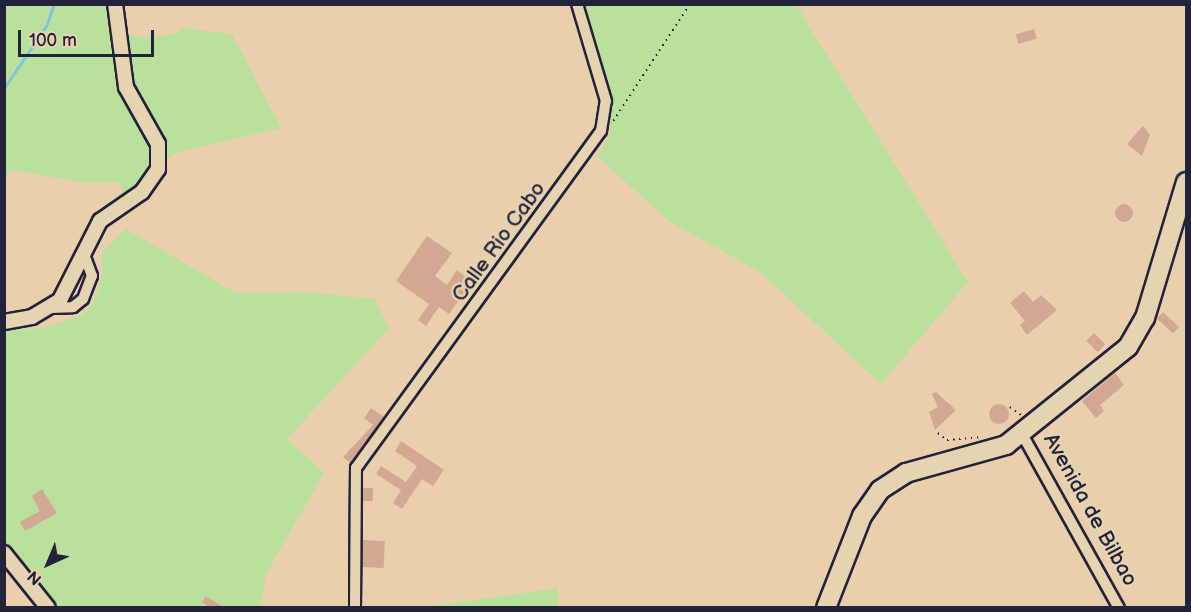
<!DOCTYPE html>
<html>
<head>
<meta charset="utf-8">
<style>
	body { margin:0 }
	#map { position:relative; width:1191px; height:612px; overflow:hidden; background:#eacfad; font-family:"Balsamiq Sans",sans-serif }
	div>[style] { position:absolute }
	.green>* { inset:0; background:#bae19c }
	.stream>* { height:3px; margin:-1.5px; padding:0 1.5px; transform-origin:1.5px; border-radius:1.5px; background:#7ec6df }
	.building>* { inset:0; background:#d2a893; transform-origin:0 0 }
	.round { border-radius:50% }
	.path>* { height:1.5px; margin-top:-0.75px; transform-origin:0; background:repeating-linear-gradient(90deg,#22223b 0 1.5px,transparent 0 6px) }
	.roads { filter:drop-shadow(2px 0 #22223b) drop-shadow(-2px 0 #22223b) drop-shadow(0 2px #22223b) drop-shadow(0 -2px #22223b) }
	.minor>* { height:10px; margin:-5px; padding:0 5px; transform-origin:5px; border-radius:5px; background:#e6d4b1 }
	.tertiary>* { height:14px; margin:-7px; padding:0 7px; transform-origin:7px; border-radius:7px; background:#e6d4b1 }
	.trunk>* { height:18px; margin:-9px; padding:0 9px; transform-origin:9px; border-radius:9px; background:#e6d4b1 }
	span { translate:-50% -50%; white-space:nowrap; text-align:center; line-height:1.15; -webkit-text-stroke:5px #e6d4b1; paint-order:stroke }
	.street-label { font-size:21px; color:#22223b }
	.frame { position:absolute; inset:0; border:6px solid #22223b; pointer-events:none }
	.north { position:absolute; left:18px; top:534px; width:60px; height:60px; -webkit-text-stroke:4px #e6d4b1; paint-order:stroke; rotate:224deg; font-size:16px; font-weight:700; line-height:24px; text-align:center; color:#22223b }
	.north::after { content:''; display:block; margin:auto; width:21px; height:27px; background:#22223b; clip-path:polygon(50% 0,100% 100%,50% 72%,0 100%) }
	.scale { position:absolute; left:18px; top:30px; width:136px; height:27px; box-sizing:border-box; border:3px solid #22223b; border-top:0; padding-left:8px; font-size:18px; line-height:21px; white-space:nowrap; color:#22223b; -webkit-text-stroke:4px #e6d4b1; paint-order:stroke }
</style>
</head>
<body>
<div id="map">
	<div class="green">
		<i style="clip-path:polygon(5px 5px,111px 5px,114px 31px,136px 36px,170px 35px,185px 28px,232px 34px,281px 128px,175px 153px,125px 195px,118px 182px,87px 183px,12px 170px,5px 177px)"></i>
		<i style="clip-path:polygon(582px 5px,796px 5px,968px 282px,881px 384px,760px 272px,670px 222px,598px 157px,610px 131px,612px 102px)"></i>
		<i style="clip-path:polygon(126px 229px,236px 293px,310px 292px,375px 299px,389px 328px,287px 439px,324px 473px,266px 574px,260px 607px,55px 607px,5px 543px,5px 331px,47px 327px,81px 315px,93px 303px,102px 276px,102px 252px)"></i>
		<i style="clip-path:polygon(558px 588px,558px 607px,424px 607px)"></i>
	</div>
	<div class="stream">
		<i style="left:4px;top:88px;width:75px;rotate:-55.9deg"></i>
		<i style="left:46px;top:26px;width:23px;rotate:-70deg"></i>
	</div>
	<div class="building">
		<i style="left:1034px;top:29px;width:10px;height:19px;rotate:73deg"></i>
		<i style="clip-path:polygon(1143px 126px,1150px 135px,1142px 156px,1127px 144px)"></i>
		<i class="round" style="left:1115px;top:204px;width:18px;height:18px"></i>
		<i style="clip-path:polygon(427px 236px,452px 253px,435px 276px,447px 285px,457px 270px,472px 282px,449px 314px,439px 307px,426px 326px,418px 320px,429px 304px,396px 281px)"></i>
		<i style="clip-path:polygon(1024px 291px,1033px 302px,1041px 295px,1057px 310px,1027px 335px,1020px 325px,1025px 321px,1010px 303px)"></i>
		<i style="left:1163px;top:312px;width:22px;height:9px;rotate:43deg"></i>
		<i style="left:1094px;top:333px;width:16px;height:11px;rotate:45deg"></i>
		<i style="clip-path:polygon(1115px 373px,1124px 385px,1100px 405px,1104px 411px,1096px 418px,1082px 401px)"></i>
		<i style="clip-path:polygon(936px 392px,956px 410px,935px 430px,929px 412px,938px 407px,932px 394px)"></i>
		<i class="round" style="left:989px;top:404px;width:20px;height:20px"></i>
		<i style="clip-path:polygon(371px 408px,384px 417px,350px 463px,343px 457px,373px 425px,364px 418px)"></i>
		<i style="clip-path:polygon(401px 441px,444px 470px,433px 486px,422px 479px,402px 509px,393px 503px,401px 490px,376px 474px,381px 466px,406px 482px,417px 466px,395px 451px)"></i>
		<i style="left:363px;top:488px;width:10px;height:13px"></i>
		<i style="clip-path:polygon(42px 489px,57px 513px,25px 531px,20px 522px,40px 511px,32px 496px)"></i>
		<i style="left:363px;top:540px;width:22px;height:27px;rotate:3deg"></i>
		<i style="clip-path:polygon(206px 596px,225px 608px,210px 608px,202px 602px)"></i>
	</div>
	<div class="path">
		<i style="left:613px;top:121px;width:140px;rotate:-56.7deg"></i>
		<i style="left:1010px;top:407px;width:14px;rotate:36deg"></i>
		<i style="left:938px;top:433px;width:11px;rotate:38deg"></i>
		<i style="left:947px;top:440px;width:35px;rotate:-5deg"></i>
	</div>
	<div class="roads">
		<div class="minor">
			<i style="left:50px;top:308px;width:23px;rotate:-2deg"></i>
			<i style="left:73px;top:307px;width:13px;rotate:-39deg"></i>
			<i style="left:83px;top:299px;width:25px;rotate:-69deg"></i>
			<i style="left:92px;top:276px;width:23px;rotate:-110deg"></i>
			<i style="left:1022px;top:434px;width:199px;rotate:60.9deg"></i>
			<i style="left:355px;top:608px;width:140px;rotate:-89.6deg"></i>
			<i style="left:356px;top:468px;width:417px;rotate:-54deg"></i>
			<i style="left:601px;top:131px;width:30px;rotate:-81deg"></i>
			<i style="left:606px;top:101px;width:101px;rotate:-106.6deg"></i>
		</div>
		<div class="tertiary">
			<i style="left:4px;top:322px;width:28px;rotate:-10deg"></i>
			<i style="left:32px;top:317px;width:33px;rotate:-31deg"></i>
			<i style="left:60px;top:300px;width:89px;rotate:-63.1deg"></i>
			<i style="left:100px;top:221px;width:51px;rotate:-34.6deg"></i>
			<i style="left:142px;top:192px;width:28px;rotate:-55deg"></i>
			<i style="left:158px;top:169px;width:25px;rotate:-90deg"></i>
			<i style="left:158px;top:144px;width:65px;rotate:-119.3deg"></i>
			<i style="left:126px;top:87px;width:84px;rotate:-97.5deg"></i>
			<i style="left:4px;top:553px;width:70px;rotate:51.3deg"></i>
		</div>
		<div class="trunk">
			<i style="left:826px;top:608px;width:99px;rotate:-68.6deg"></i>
			<i style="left:862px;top:516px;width:32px;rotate:-55deg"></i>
			<i style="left:880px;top:490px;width:31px;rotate:-33deg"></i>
			<i style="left:906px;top:473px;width:104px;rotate:-15.6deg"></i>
			<i style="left:1006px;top:445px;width:156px;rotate:-38.8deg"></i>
			<i style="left:1128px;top:347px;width:34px;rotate:-60deg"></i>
			<i style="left:1145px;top:318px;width:142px;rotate:-73.2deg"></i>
		</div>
	</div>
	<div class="street-label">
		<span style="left:499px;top:242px;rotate:-54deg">Calle Rio Cabo</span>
		<span style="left:1090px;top:510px;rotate:61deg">Avenida de Bilbao</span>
	</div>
	<div class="frame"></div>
	<div class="north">N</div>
	<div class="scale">100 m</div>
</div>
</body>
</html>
